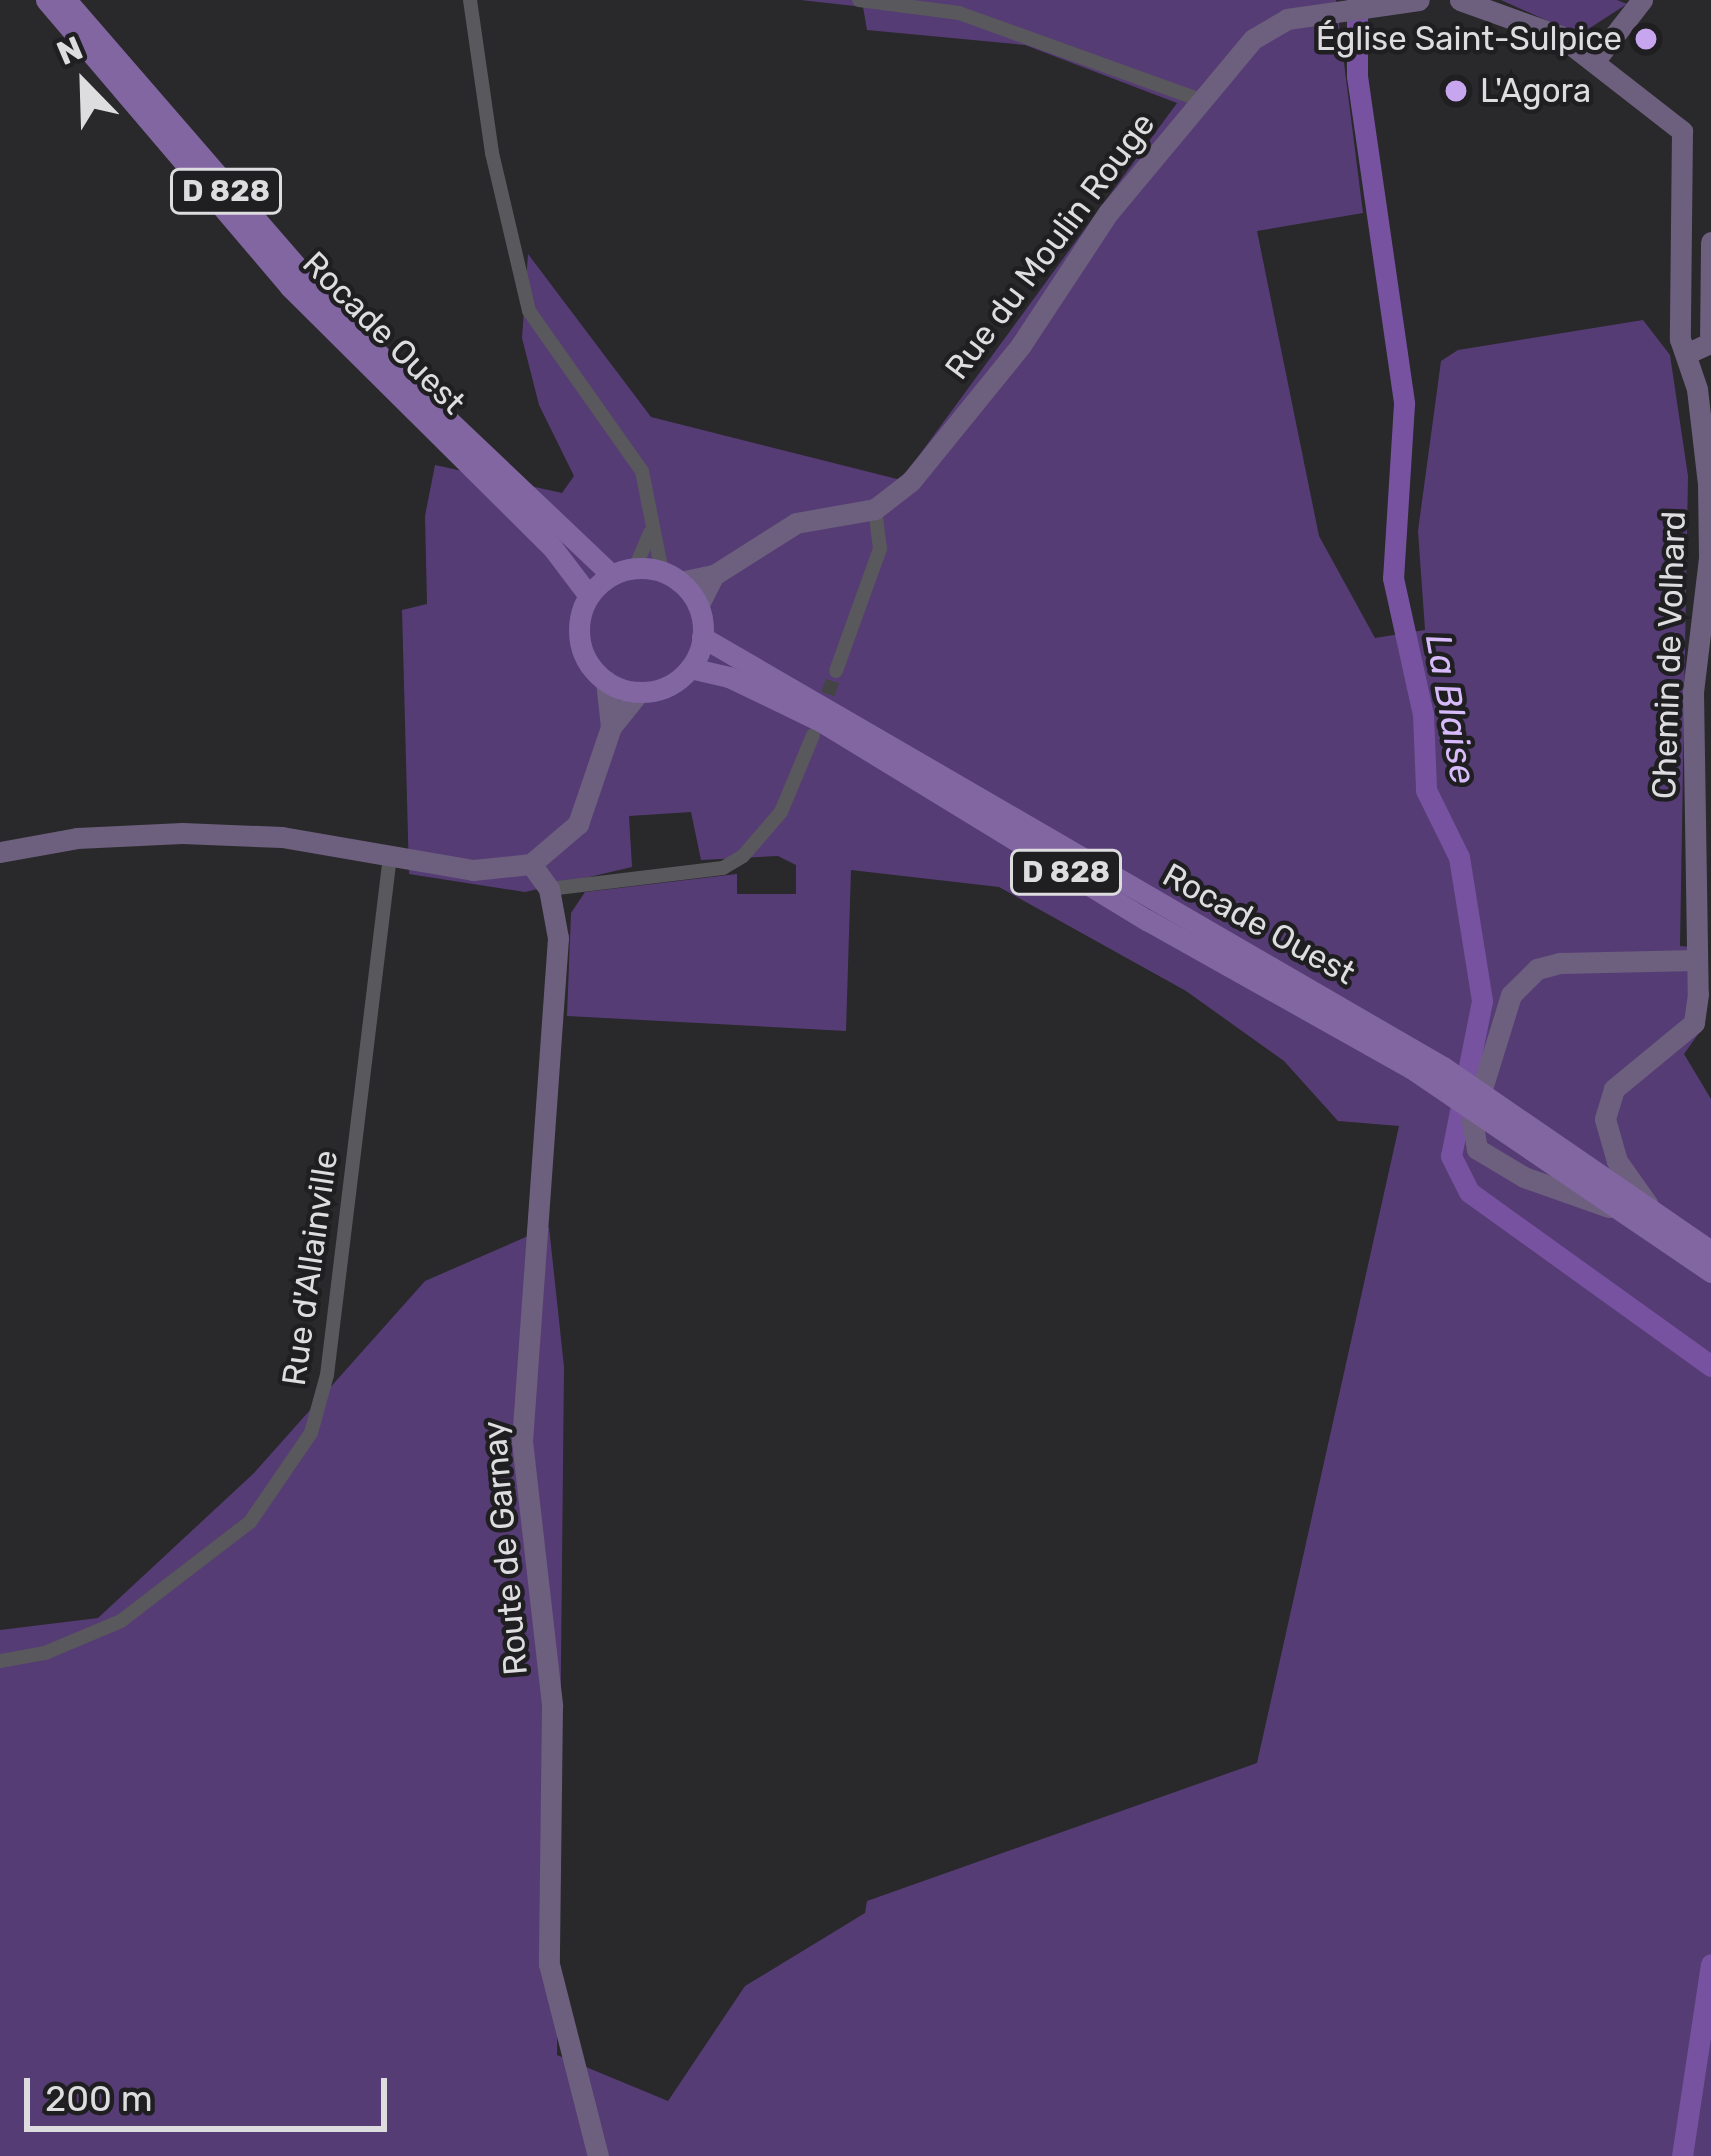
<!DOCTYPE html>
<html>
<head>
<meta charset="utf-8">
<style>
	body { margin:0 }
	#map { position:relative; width:1711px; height:2156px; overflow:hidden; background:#29282b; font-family:Rubik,sans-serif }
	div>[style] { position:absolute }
	.green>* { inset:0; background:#563c74 }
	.river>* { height:21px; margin:-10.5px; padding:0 10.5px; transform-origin:10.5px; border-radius:10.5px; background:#7752a0 }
	.street-tunnel>* { height:14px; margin-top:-7px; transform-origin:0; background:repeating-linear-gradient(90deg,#444346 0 14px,transparent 0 21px) }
	.street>* { height:14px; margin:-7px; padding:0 7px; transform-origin:7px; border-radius:7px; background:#59585c }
	.secondary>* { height:21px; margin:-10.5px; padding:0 10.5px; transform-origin:10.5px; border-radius:10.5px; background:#6d5f7e }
	.primary>* { height:21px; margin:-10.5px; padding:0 10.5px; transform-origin:10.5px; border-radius:10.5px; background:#8266a1 }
	.primary>.ring { margin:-10.5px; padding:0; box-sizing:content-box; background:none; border:21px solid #8266a1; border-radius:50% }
	.dots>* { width:33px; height:33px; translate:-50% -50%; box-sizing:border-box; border:6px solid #1f1e21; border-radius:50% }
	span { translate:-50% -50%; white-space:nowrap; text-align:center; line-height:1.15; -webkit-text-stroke:9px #1f1e21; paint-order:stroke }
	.shield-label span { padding:3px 9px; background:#1f1e21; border:3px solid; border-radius:9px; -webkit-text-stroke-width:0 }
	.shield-label { font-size:30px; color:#dddcdf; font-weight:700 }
	.poi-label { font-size:33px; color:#dddcdf }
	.right { translate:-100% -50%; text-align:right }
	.left { translate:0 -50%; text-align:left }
	.street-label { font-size:33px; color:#dddcdf }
	.water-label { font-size:36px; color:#d7bbfb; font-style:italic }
	.north { position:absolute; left:24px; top:24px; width:120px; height:120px; -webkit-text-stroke:9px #1f1e21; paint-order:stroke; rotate:337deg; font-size:33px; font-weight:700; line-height:48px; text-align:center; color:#dddcdf }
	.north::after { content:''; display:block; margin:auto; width:42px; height:54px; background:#dddcdf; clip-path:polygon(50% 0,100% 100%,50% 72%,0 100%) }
	.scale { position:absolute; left:24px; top:2078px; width:363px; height:54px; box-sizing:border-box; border:6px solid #dddcdf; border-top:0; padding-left:15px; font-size:36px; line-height:42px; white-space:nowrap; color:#dddcdf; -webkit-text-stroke:9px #1f1e21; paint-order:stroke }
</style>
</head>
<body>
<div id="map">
	<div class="green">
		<i style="clip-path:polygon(801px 0,1336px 0,1363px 213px,1257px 231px,1319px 536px,1375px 638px,1425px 630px,1418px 531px,1441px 361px,1458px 350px,1643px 320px,1670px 355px,1688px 476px,1680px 946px,1705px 948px,1704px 1026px,1684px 1054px,1711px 1099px,1711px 2156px,0 2156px,0 1630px,98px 1618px,254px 1473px,425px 1281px,549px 1227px,564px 1367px,557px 2055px,668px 2101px,745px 1986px,865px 1913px,867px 1901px,1257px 1763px,1399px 1126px,1338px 1121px,1284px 1061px,1186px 991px,999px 887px,851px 870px,846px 1031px,567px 1016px,571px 913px,585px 892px,737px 874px,737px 894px,796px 894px,796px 865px,778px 856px,701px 860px,691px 812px,629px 816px,632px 867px,525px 892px,409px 874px,402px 610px,427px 604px,425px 516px,435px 465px,562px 493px,574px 476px,539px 405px,522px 338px,528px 254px,651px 417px,901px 480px,1177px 103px,1025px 45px,867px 30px,863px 7px)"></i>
		<i style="clip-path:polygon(1501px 0,1617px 0,1627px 4px,1579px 35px)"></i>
	</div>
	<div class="river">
		<i style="left:1357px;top:0;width:76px;rotate:90deg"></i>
		<i style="left:1357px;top:76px;width:331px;rotate:81.8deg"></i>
		<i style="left:1404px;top:404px;width:174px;rotate:93.6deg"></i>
		<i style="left:1393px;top:578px;width:139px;rotate:77.6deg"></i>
		<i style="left:1423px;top:714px;width:76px;rotate:87.7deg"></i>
		<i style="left:1426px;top:790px;width:75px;rotate:63.8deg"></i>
		<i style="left:1459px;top:857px;width:146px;rotate:80.9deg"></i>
		<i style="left:1482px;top:1001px;width:158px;rotate:101.3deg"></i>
		<i style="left:1451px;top:1156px;width:40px;rotate:63.4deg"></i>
		<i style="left:1469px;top:1192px;width:298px;rotate:35.7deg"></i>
		<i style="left:1682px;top:2156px;width:194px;rotate:-81.4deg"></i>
	</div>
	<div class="street-tunnel">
		<i style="left:821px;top:714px;width:46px;rotate:-70.8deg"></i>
	</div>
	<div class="street">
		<i style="left:470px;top:0;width:155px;rotate:81.8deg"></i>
		<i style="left:492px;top:153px;width:162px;rotate:76.8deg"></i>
		<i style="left:529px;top:311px;width:196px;rotate:54.8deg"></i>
		<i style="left:642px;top:471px;width:103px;rotate:78.8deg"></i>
		<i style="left:859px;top:0;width:101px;rotate:7.4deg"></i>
		<i style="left:959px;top:13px;width:257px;rotate:19.8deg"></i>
		<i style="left:635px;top:568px;width:38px;rotate:-67deg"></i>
		<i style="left:836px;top:671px;width:130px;rotate:-70.2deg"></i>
		<i style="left:880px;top:549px;width:40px;rotate:-97.1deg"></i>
		<i style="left:549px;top:889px;width:175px;rotate:-6.9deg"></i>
		<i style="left:723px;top:868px;width:23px;rotate:-31deg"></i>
		<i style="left:743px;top:856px;width:58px;rotate:-49.2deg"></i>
		<i style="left:781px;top:812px;width:83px;rotate:-67.4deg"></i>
		<i style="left:0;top:1661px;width:46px;rotate:-10.1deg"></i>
		<i style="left:45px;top:1653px;width:82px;rotate:-22.8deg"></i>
		<i style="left:121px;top:1621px;width:163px;rotate:-37.5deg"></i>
		<i style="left:250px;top:1522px;width:108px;rotate:-55.6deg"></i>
		<i style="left:311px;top:1433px;width:60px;rotate:-74.6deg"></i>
		<i style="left:327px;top:1375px;width:523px;rotate:-83.08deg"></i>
	</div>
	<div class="secondary">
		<i style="left:1460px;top:0;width:106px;rotate:19.8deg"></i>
		<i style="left:1560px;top:36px;width:155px;rotate:37.9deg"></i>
		<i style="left:1682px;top:131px;width:208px;rotate:90.6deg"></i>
		<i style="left:1680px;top:339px;width:53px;rotate:71.2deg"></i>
		<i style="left:1697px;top:389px;width:96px;rotate:83.4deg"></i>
		<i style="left:1708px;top:484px;width:74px;rotate:89.2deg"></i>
		<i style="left:1709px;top:558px;width:135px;rotate:96.8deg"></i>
		<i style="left:1693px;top:692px;width:302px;rotate:89.1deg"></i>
		<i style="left:1698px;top:994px;width:29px;rotate:98deg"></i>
		<i style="left:1694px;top:1023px;width:104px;rotate:140.5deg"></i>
		<i style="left:1614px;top:1089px;width:31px;rotate:107deg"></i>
		<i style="left:1605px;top:1119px;width:44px;rotate:74.1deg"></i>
		<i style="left:1617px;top:1161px;width:54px;rotate:54.8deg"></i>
		<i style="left:1596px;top:59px;width:75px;rotate:-52.1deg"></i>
		<i style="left:1686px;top:354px;width:26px;rotate:-25deg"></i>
		<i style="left:1710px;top:343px;width:101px;rotate:-89.4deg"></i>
		<i style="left:680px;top:582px;width:35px;rotate:-12deg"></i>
		<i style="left:714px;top:575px;width:97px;rotate:-32.4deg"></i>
		<i style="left:796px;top:523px;width:80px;rotate:-10deg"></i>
		<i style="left:875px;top:509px;width:46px;rotate:-37.9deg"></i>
		<i style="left:911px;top:481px;width:175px;rotate:-51deg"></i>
		<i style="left:1021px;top:345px;width:158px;rotate:-56.6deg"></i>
		<i style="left:1108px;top:213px;width:226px;rotate:-50.2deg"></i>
		<i style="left:1253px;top:39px;width:39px;rotate:-30deg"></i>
		<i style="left:1287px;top:19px;width:133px;rotate:-8.2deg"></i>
		<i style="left:698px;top:606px;width:35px;rotate:-63deg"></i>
		<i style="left:606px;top:681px;width:46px;rotate:83.8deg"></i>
		<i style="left:0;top:852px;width:78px;rotate:-10.3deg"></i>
		<i style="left:77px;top:838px;width:105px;rotate:-2.7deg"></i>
		<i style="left:182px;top:833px;width:100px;rotate:2.3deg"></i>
		<i style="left:282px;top:837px;width:194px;rotate:9.8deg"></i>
		<i style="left:473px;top:870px;width:58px;rotate:-5.9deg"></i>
		<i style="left:531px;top:864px;width:62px;rotate:-40.4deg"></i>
		<i style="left:578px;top:824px;width:102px;rotate:-71.2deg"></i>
		<i style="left:611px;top:727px;width:45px;rotate:-51.3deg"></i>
		<i style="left:531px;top:864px;width:31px;rotate:54deg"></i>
		<i style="left:549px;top:889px;width:50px;rotate:79.6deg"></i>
		<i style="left:558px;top:938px;width:504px;rotate:94.09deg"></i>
		<i style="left:522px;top:1441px;width:267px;rotate:83.5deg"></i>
		<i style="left:552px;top:1706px;width:258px;rotate:90.7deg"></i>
		<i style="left:549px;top:1964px;width:198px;rotate:75.7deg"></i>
		<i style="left:1609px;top:1207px;width:90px;rotate:-160.6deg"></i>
		<i style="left:1524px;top:1177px;width:55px;rotate:-149.2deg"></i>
		<i style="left:1477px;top:1149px;width:28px;rotate:-100deg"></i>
		<i style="left:1472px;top:1121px;width:132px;rotate:-72.8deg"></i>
		<i style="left:1511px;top:995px;width:37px;rotate:-45deg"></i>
		<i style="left:1537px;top:969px;width:24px;rotate:-15deg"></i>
		<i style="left:1560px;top:963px;width:136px;rotate:-1.3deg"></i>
	</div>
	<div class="primary">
		<i style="left:46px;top:0;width:377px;rotate:49.6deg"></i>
		<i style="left:290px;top:287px;width:369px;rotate:44.8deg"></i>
		<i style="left:552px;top:547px;width:61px;rotate:52.9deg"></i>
		<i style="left:66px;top:0;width:425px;rotate:49.1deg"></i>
		<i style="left:344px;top:321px;width:369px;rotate:43.5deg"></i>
		<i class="ring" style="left:579px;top:568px;width:103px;height:103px"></i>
		<i style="left:702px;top:637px;width:857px;rotate:30.13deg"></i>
		<i style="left:1443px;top:1067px;width:325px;rotate:34.5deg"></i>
		<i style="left:690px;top:668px;width:40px;rotate:13deg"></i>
		<i style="left:729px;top:677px;width:103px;rotate:25.8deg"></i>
		<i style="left:822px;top:722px;width:381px;rotate:31.4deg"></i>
		<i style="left:1147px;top:920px;width:303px;rotate:29.3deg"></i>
		<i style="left:1411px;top:1068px;width:363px;rotate:34.2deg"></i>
	</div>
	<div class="dots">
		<i style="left:1646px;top:39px;background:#c7a6ef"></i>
		<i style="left:1456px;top:91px;background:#c7a6ef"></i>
	</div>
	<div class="shield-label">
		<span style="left:226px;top:191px">D 828</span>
		<span style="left:1066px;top:872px">D 828</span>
	</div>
	<div class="poi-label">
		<span class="right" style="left:1622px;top:39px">Église Saint-Sulpice</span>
		<span class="left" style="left:1480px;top:91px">L'Agora</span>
	</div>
	<div class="street-label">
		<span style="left:1050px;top:246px;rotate:-53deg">Rue du Moulin Rouge</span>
		<span style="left:384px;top:333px;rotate:45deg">Rocade Ouest</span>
		<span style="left:1669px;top:655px;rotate:-88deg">Chemin de Volhard</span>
		<span style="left:1259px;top:924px;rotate:29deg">Rocade Ouest</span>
		<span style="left:310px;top:1268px;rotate:-82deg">Rue d'Allainville</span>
		<span style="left:505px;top:1548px;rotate:-95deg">Route de Garnay</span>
	</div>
	<div class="water-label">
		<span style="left:1451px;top:709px;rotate:80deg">La Blaise</span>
	</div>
	<div class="north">N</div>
	<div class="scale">200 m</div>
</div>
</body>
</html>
